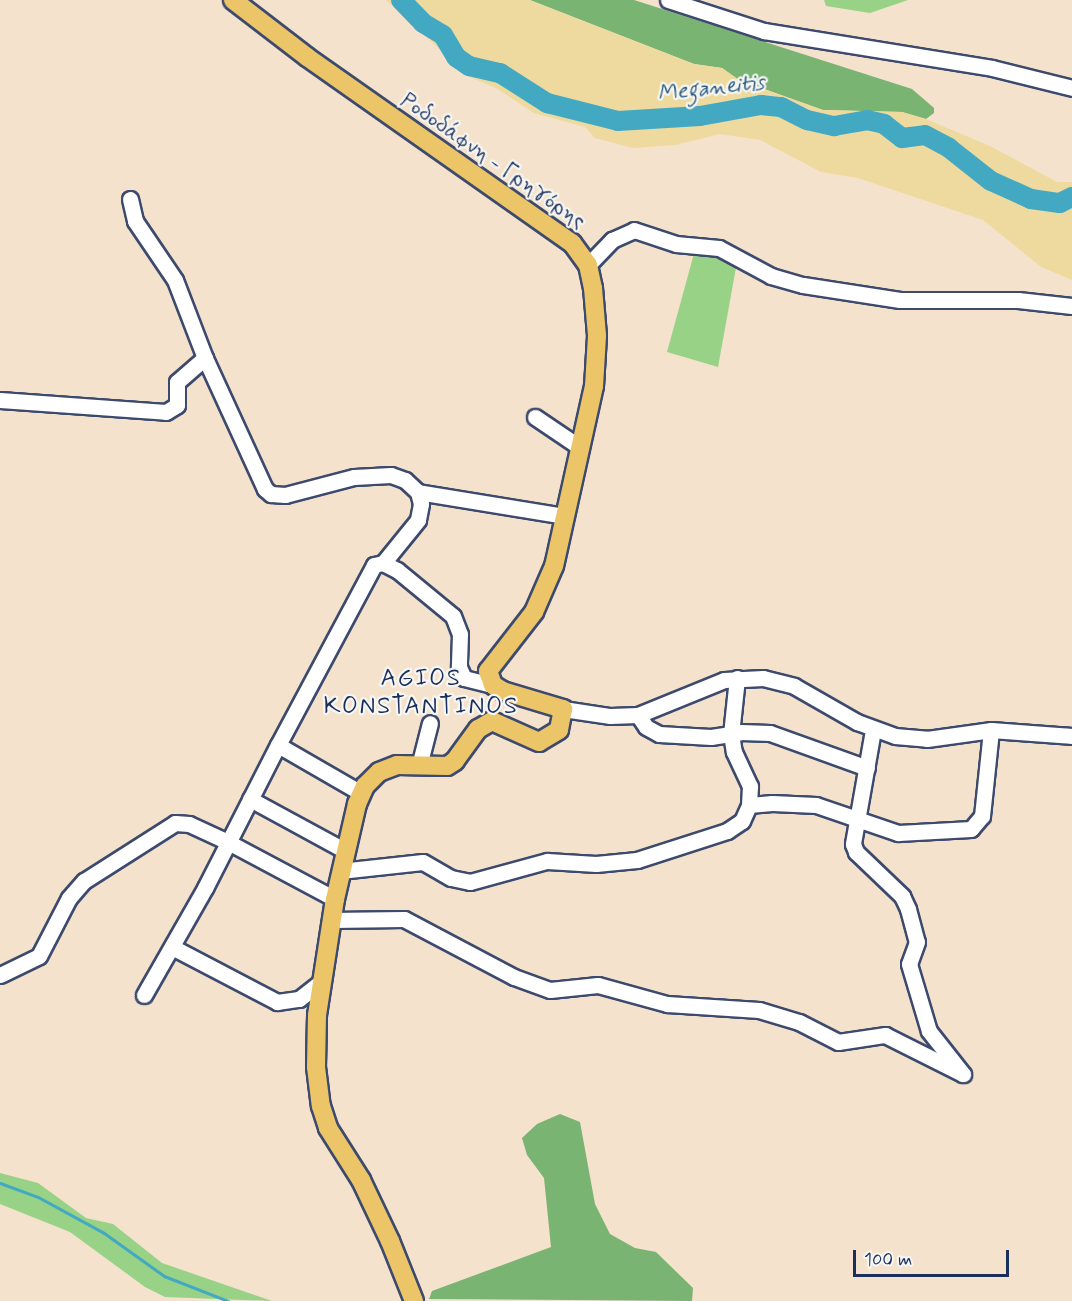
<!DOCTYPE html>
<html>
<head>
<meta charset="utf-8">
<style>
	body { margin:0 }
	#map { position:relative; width:1072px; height:1301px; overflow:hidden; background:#f4e2cc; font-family:Mynerve,sans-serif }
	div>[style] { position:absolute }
	.green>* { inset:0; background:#97d286 }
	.forest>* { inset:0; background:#79b473 }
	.sand>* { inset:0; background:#eeda9e }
	.stream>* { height:3px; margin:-1.5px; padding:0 1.5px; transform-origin:1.5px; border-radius:1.5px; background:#43a9c3 }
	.river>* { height:20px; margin:-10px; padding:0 10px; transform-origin:10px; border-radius:10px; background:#43a9c3 }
	.roads { filter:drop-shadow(2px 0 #3c4a6e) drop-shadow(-2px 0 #3c4a6e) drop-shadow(0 2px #3c4a6e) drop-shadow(0 -2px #3c4a6e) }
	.minor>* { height:15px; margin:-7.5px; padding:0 7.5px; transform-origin:7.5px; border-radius:7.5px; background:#fff }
	.major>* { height:18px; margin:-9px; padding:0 9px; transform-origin:9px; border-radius:9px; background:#ecc569 }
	span { translate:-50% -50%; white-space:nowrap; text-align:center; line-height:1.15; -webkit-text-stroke:4.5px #f6f6f2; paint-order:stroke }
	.street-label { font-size:21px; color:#1b2f5e }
	.water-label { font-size:22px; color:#295a81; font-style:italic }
	.quarter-label { font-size:24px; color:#1b2f5e; letter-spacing:1.5px }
	.scale { position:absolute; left:853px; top:1250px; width:156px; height:27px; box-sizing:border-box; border:3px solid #1b2f5e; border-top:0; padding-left:8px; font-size:18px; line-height:21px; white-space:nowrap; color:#1b2f5e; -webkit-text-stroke:4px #f6f6f2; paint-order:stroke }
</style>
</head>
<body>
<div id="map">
	<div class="green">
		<i style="clip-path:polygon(824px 0,908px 0,870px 13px,826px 6px)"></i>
		<i style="clip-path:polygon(695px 250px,737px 262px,718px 367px,667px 352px)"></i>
		<i style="clip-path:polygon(0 1173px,38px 1183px,86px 1218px,113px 1224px,162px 1263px,272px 1301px,165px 1297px,145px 1287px,70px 1232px,0 1204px)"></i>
	</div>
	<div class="forest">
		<i style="clip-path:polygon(530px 0,634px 0,912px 89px,934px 108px,934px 113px,926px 119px,902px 112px,823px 110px,739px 80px,722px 68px,694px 64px)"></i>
		<i style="clip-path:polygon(560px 1114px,580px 1122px,595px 1204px,610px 1234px,635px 1248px,656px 1252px,693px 1288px,692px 1301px,429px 1299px,432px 1291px,551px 1247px,544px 1178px,527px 1155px,522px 1138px,537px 1124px)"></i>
	</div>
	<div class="sand">
		<i style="clip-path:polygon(386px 0,529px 0,694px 64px,722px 68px,739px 80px,823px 110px,902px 112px,926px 119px,990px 146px,1057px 182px,1072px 182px,1072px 280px,1041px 267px,983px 220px,858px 178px,821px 172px,760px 140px,720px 134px,675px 145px,633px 148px,595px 138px,585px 127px,534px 113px,496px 88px,470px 77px)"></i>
	</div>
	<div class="stream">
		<i style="left:0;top:1183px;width:40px;rotate:20.2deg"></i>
		<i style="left:38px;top:1197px;width:75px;rotate:28.6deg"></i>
		<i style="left:104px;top:1233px;width:74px;rotate:35.6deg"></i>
		<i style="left:164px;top:1276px;width:69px;rotate:21.3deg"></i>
	</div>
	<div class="river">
		<i style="left:401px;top:0;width:32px;rotate:46deg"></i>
		<i style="left:423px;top:23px;width:23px;rotate:31deg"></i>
		<i style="left:443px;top:35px;width:26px;rotate:59deg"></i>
		<i style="left:456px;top:57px;width:16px;rotate:35deg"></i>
		<i style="left:469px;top:66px;width:32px;rotate:13deg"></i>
		<i style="left:500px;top:73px;width:56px;rotate:32.6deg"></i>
		<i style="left:547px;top:103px;width:73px;rotate:14.2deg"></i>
		<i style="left:618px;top:121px;width:82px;rotate:-3.5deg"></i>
		<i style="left:700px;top:116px;width:62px;rotate:-10.2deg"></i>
		<i style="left:761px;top:105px;width:20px;rotate:6deg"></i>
		<i style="left:781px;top:107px;width:29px;rotate:27deg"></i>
		<i style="left:807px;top:120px;width:28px;rotate:13deg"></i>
		<i style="left:834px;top:126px;width:34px;rotate:-10deg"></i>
		<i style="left:867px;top:120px;width:17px;rotate:13deg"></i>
		<i style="left:884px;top:124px;width:23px;rotate:38deg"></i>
		<i style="left:902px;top:138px;width:23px;rotate:-7deg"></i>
		<i style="left:925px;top:135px;width:27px;rotate:28deg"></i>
		<i style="left:949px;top:148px;width:53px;rotate:38.2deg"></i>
		<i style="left:991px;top:181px;width:44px;rotate:24.2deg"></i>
		<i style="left:1031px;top:199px;width:29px;rotate:8deg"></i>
		<i style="left:1060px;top:203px;width:13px;rotate:-27deg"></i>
	</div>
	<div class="roads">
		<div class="minor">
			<i style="left:668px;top:0;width:101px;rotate:17.9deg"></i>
			<i style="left:764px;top:31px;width:231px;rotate:9.2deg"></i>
			<i style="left:992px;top:68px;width:82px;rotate:14deg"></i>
			<i style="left:130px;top:199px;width:23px;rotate:77deg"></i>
			<i style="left:135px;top:221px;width:71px;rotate:55.9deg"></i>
			<i style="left:175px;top:280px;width:84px;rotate:69deg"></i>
			<i style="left:205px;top:358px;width:144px;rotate:65.4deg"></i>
			<i style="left:265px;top:489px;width:8px;rotate:40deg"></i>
			<i style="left:271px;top:494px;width:14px;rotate:4deg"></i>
			<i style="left:285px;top:495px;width:71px;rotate:-14.6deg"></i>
			<i style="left:354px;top:477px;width:37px;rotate:-3deg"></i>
			<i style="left:391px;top:475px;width:15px;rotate:20deg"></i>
			<i style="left:405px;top:480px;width:18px;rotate:43deg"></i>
			<i style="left:418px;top:492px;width:12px;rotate:76deg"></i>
			<i style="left:421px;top:504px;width:16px;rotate:101deg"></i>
			<i style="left:418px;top:520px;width:55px;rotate:129.1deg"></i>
			<i style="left:588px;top:265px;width:35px;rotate:-46deg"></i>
			<i style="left:612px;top:240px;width:24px;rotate:-24deg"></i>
			<i style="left:634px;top:230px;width:44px;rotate:18.4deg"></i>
			<i style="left:676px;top:244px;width:43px;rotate:5.3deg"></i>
			<i style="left:719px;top:248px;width:59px;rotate:28.3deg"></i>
			<i style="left:771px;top:276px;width:33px;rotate:16deg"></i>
			<i style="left:803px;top:285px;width:98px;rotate:8.8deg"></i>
			<i style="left:900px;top:300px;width:118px"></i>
			<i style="left:1018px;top:300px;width:54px;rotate:6.3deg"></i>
			<i style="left:0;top:400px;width:166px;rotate:4.1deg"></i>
			<i style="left:166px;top:412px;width:13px;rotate:-32deg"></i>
			<i style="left:177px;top:405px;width:23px;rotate:-90deg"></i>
			<i style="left:177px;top:382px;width:37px;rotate:-41deg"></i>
			<i style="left:535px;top:417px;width:55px;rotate:34deg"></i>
			<i style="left:418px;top:492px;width:148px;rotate:9.3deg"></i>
			<i style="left:737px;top:678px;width:56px;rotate:96.1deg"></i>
			<i style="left:731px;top:734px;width:18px;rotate:81deg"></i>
			<i style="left:734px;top:752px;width:38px;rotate:65deg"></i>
			<i style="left:750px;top:786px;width:19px;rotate:93deg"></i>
			<i style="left:563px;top:709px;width:48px;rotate:8.5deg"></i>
			<i style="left:610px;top:716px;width:28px;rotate:-2deg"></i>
			<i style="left:638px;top:715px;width:93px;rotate:-22.1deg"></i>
			<i style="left:724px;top:680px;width:39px;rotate:-3deg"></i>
			<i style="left:763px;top:678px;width:32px;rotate:14deg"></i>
			<i style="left:794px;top:686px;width:73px;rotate:29.7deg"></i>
			<i style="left:857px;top:722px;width:40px;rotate:20.2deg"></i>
			<i style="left:895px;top:736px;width:32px;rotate:5deg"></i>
			<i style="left:927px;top:739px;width:65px;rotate:-8deg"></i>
			<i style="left:991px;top:730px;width:81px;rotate:4.2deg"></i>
			<i style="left:638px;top:715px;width:14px;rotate:56deg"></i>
			<i style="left:646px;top:727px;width:15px;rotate:28deg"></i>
			<i style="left:659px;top:734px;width:52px;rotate:3.3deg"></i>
			<i style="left:711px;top:737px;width:30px;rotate:-9deg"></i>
			<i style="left:741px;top:732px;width:29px;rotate:2deg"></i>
			<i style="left:770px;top:733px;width:103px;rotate:19.8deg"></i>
			<i style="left:873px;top:730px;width:116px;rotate:100deg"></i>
			<i style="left:853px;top:844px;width:9px;rotate:69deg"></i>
			<i style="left:856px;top:852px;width:64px;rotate:43.7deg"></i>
			<i style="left:902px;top:896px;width:14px;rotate:65deg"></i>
			<i style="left:908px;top:909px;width:34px;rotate:75deg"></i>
			<i style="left:917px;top:942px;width:23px;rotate:110deg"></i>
			<i style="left:909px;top:964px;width:70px;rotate:73.4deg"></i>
			<i style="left:929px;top:1031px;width:55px;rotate:51.7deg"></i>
			<i style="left:278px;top:745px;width:204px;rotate:-61.9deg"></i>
			<i style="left:374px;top:565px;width:9px;rotate:-13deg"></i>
			<i style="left:383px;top:563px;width:16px;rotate:27deg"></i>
			<i style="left:397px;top:570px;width:72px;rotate:39.4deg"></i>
			<i style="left:453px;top:616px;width:19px;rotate:69deg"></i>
			<i style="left:460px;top:634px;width:33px;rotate:92deg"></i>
			<i style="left:459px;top:667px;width:12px;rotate:66deg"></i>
			<i style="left:464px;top:678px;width:30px;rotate:14deg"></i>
			<i style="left:419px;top:766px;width:44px;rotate:-75.7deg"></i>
			<i style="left:250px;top:799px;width:107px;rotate:28.5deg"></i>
			<i style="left:340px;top:871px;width:83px;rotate:-6.2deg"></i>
			<i style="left:423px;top:862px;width:32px;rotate:30deg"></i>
			<i style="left:451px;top:878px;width:19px;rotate:12deg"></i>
			<i style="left:470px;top:882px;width:80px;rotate:-15.3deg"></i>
			<i style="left:547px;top:861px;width:49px;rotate:3.5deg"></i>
			<i style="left:596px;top:864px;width:41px;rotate:-5.6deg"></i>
			<i style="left:637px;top:860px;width:95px;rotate:-17.9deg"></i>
			<i style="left:727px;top:831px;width:18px;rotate:-34deg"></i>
			<i style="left:742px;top:821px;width:17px;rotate:-66deg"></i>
			<i style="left:749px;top:805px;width:23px;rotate:-5deg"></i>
			<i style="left:772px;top:803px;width:44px;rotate:2.6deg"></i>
			<i style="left:816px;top:805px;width:87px;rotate:18.9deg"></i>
			<i style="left:898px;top:833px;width:73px;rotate:-3.1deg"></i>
			<i style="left:971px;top:829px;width:17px;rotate:-50deg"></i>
			<i style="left:982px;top:816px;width:86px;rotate:-84deg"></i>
			<i style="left:331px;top:920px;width:73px;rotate:-0.8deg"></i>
			<i style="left:404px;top:919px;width:124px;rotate:27.8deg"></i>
			<i style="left:514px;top:977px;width:38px;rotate:20deg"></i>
			<i style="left:550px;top:990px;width:48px;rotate:-5.9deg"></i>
			<i style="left:598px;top:985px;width:72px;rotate:15.4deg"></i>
			<i style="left:667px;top:1004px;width:92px;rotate:3.7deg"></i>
			<i style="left:759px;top:1010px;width:42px;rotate:16.7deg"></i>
			<i style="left:799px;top:1022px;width:44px;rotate:27.1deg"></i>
			<i style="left:838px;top:1042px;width:48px;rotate:-8.5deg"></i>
			<i style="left:885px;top:1035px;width:87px;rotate:26.6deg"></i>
			<i style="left:172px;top:947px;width:119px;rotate:27.6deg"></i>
			<i style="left:277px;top:1002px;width:22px;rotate:-8deg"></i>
			<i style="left:299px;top:999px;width:28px;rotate:-38deg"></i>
			<i style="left:0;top:975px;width:43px;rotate:-26deg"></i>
			<i style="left:39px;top:956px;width:65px;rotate:-62.7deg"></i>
			<i style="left:69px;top:898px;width:23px;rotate:-49deg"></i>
			<i style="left:84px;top:881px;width:108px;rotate:-32.5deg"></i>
			<i style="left:175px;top:823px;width:14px;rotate:4deg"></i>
			<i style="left:189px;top:824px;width:43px;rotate:24.8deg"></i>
			<i style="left:228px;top:842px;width:121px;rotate:28deg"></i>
			<i style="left:144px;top:995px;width:123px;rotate:-60.3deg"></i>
			<i style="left:205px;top:888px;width:161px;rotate:-63deg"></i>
			<i style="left:278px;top:745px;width:96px;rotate:30deg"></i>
		</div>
		<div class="major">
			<i style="left:233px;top:0;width:93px;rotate:37.6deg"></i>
			<i style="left:307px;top:57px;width:324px;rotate:35.1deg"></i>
			<i style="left:572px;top:243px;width:27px;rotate:54deg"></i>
			<i style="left:588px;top:265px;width:24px;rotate:78deg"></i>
			<i style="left:593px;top:288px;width:48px;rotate:85.2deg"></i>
			<i style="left:597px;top:336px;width:50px;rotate:93.4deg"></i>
			<i style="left:594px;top:386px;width:184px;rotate:102.5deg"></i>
			<i style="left:554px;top:566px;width:50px;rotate:113.5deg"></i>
			<i style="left:534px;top:612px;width:75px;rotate:127.9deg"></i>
			<i style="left:488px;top:671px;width:15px;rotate:70deg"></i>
			<i style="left:493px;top:685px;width:12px;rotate:31deg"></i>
			<i style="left:503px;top:691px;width:63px;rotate:16.7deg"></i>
			<i style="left:563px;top:709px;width:21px;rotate:101deg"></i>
			<i style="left:559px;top:730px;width:23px;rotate:149deg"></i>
			<i style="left:539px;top:742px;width:51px;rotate:-155.9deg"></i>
			<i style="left:492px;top:721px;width:16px;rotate:150deg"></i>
			<i style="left:478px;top:729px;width:39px;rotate:126deg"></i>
			<i style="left:455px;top:761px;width:9px;rotate:148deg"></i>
			<i style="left:447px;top:766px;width:50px;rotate:-178.9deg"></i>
			<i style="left:397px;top:765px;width:19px;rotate:159deg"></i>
			<i style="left:379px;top:772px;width:20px;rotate:135deg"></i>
			<i style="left:365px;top:786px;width:20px;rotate:114deg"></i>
			<i style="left:357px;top:804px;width:98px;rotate:103deg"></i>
			<i style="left:335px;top:899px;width:117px;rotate:98.8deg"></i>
			<i style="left:317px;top:1015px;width:52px;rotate:91.1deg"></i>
			<i style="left:316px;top:1067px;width:39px;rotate:83deg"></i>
			<i style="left:321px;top:1106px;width:23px;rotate:72deg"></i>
			<i style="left:328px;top:1128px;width:62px;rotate:57.6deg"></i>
			<i style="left:361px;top:1180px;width:68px;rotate:64.6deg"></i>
			<i style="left:390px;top:1241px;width:65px;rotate:68.2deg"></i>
		</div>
	</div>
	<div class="street-label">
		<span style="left:493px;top:161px;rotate:35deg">Ροδοδάφνη - Γρηγόρης</span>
	</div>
	<div class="water-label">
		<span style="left:711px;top:89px;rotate:-6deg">Meganeitis</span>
	</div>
	<div class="quarter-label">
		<span style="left:421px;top:693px">AGIOS<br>KONSTANTINOS</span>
	</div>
	<div class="scale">100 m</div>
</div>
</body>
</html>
